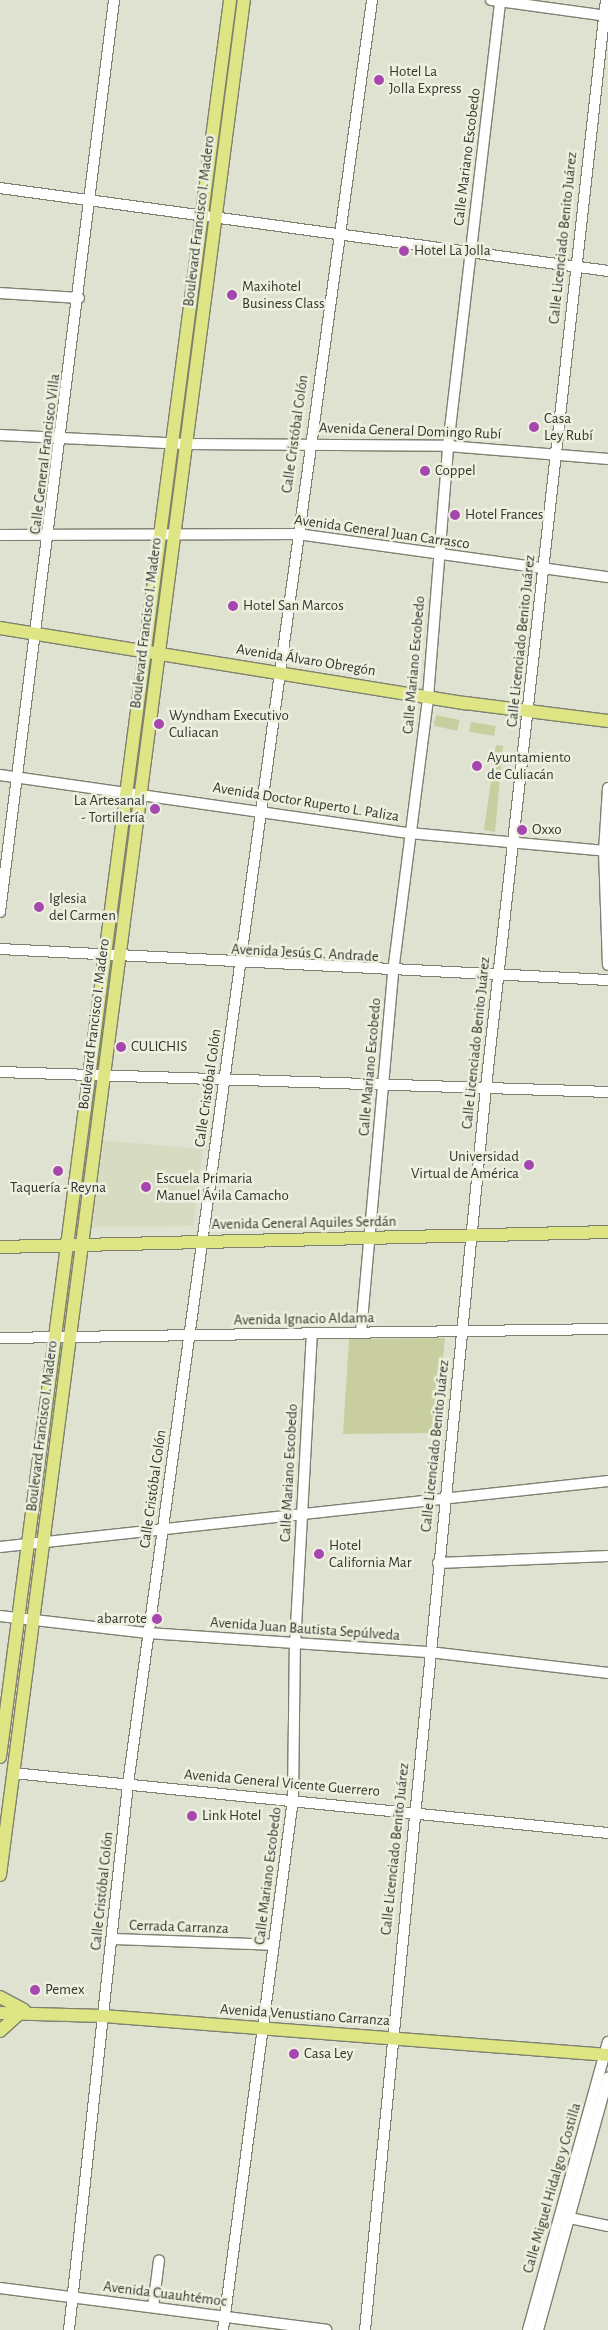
<!DOCTYPE html>
<html>
<head>
<meta charset="utf-8">
<style>
	body { margin:0 }
	#map { position:relative; width:608px; height:2330px; overflow:hidden; background:#e0e2d1; font-family:"Alegreya Sans",sans-serif }
	div>[style] { position:absolute }
	.built>* { inset:0; background:#d7dbc2 }
	.green>* { inset:0; background:#c8ce9f; transform-origin:0 0 }
	.roads { filter:drop-shadow(1px 0 #7e8070) drop-shadow(-1px 0 #7e8070) drop-shadow(0 1px #7e8070) drop-shadow(0 -1px #7e8070) }
	.minor>* { height:10px; margin:-5px; padding:0 5px; transform-origin:5px; border-radius:5px; background:#fff }
	.major>* { height:12px; margin:-6px; padding:0 6px; transform-origin:6px; border-radius:6px; background:#dde584 }
	.dots>* { width:14px; height:14px; translate:-50% -50%; box-sizing:border-box; border:2px solid #edf0de; border-radius:50% }
	span { translate:-50% -50%; white-space:nowrap; text-align:center; line-height:1.15; -webkit-text-stroke:5px #edf0de; paint-order:stroke }
	.poi-label { font-size:15px; color:#34362f }
	.left { translate:0 -50%; text-align:left }
	.right { translate:-100% -50%; text-align:right }
	.street-label { font-size:15px; color:#34362f }
</style>
</head>
<body>
<div id="map">
	<div class="built">
		<i style="clip-path:polygon(101px 1140px,203px 1149px,193px 1226px,90px 1227px)"></i>
	</div>
	<div class="green">
		<i style="left:436px;top:715px;width:24px;height:11px;rotate:12deg"></i>
		<i style="left:471px;top:722px;width:25px;height:10px;rotate:9deg"></i>
		<i style="clip-path:polygon(496px 745px,503px 746px,495px 832px,484px 830px)"></i>
		<i style="clip-path:polygon(445px 1338px,436px 1433px,343px 1434px,349px 1339px)"></i>
	</div>
	<div class="roads">
		<div class="minor">
			<i style="left:491px;top:0;width:118px;rotate:7.8deg"></i>
			<i style="left:0;top:188px;width:614px;rotate:7.77deg"></i>
			<i style="left:0;top:293px;width:79px;rotate:3.6deg"></i>
			<i style="left:0;top:435px;width:186px;rotate:2.8deg"></i>
			<i style="left:186px;top:444px;width:262px;rotate:0.4deg"></i>
			<i style="left:448px;top:446px;width:161px;rotate:4.6deg"></i>
			<i style="left:0;top:535px;width:297px;rotate:-0.2deg"></i>
			<i style="left:297px;top:534px;width:314px;rotate:7.9deg"></i>
			<i style="left:0;top:775px;width:413px;rotate:8.1deg"></i>
			<i style="left:409px;top:833px;width:200px;rotate:5.2deg"></i>
			<i style="left:608px;top:788px;width:63px;rotate:93.6deg"></i>
			<i style="left:604px;top:851px;width:114px;rotate:88deg"></i>
			<i style="left:0;top:912px;width:919px;rotate:-82.87deg"></i>
			<i style="left:0;top:949px;width:609px;rotate:2.92deg"></i>
			<i style="left:0;top:1072px;width:608px;rotate:1.88deg"></i>
			<i style="left:361px;top:1332px;width:361px;rotate:-84.9deg"></i>
			<i style="left:393px;top:972px;width:277px;rotate:-82.7deg"></i>
			<i style="left:428px;top:697px;width:252px;rotate:-85.4deg"></i>
			<i style="left:448px;top:446px;width:449px;rotate:-83.3deg"></i>
			<i style="left:0;top:1338px;width:608px;rotate:-0.85deg"></i>
			<i style="left:0;top:1547px;width:612px;rotate:-6.2deg"></i>
			<i style="left:438px;top:1563px;width:170px;rotate:-2.4deg"></i>
			<i style="left:0;top:1616px;width:149px;rotate:6.6deg"></i>
			<i style="left:148px;top:1633px;width:283px;rotate:3.9deg"></i>
			<i style="left:430px;top:1652px;width:179px;rotate:6.7deg"></i>
			<i style="left:13px;top:1773px;width:598px;rotate:5.76deg"></i>
			<i style="left:112px;top:1939px;width:162px;rotate:2.1deg"></i>
			<i style="left:565px;top:2217px;width:44px;rotate:11.8deg"></i>
			<i style="left:0;top:2288px;width:329px;rotate:7.3deg"></i>
			<i style="left:153px;top:2307px;width:47px;rotate:-82.7deg"></i>
			<i style="left:69px;top:2330px;width:549px;rotate:-83.83deg"></i>
			<i style="left:128px;top:1784px;width:1801px;rotate:-82.21deg"></i>
			<i style="left:223px;top:2330px;width:536px;rotate:-82.49deg"></i>
			<i style="left:293px;top:1799px;width:154px;rotate:-89.3deg"></i>
			<i style="left:295px;top:1645px;width:312px;rotate:-86.9deg"></i>
			<i style="left:365px;top:2330px;width:1249px;rotate:-84.44deg"></i>
			<i style="left:486px;top:1087px;width:1094px;rotate:-83.7deg"></i>
			<i style="left:528px;top:2330px;width:299px;rotate:-74.5deg"></i>
			<i style="left:538px;top:2330px;width:262px;rotate:-74.5deg"></i>
		</div>
		<div class="major">
			<i style="left:0;top:628px;width:471px;rotate:9.2deg"></i>
			<i style="left:465px;top:703px;width:144px;rotate:7.2deg"></i>
			<i style="left:0;top:1247px;width:608px;rotate:-1.41deg"></i>
			<i style="left:0;top:1757px;width:1772px;rotate:-82.54deg"></i>
			<i style="left:0;top:1875px;width:1891px;rotate:-82.59deg"></i>
			<i style="left:0;top:1997px;width:27px;rotate:28deg"></i>
			<i style="left:0;top:2013px;width:103px;rotate:1.7deg"></i>
			<i style="left:103px;top:2016px;width:507px;rotate:4.42deg"></i>
			<i style="left:0;top:2031px;width:28px;rotate:-42deg"></i>
		</div>
	</div>
	<div class="dots">
		<i style="left:379px;top:80px;background:#a647af"></i>
		<i style="left:404px;top:251px;background:#a647af"></i>
		<i style="left:232px;top:295px;background:#a647af"></i>
		<i style="left:534px;top:427px;background:#a647af"></i>
		<i style="left:425px;top:471px;background:#a647af"></i>
		<i style="left:455px;top:515px;background:#a647af"></i>
		<i style="left:233px;top:606px;background:#a647af"></i>
		<i style="left:159px;top:724px;background:#a647af"></i>
		<i style="left:477px;top:766px;background:#a647af"></i>
		<i style="left:155px;top:809px;background:#a647af"></i>
		<i style="left:522px;top:830px;background:#a647af"></i>
		<i style="left:39px;top:907px;background:#a647af"></i>
		<i style="left:121px;top:1047px;background:#a647af"></i>
		<i style="left:529px;top:1165px;background:#a647af"></i>
		<i style="left:58px;top:1171px;background:#a647af"></i>
		<i style="left:146px;top:1187px;background:#a647af"></i>
		<i style="left:319px;top:1554px;background:#a647af"></i>
		<i style="left:157px;top:1619px;background:#a647af"></i>
		<i style="left:192px;top:1816px;background:#a647af"></i>
		<i style="left:35px;top:1990px;background:#a647af"></i>
		<i style="left:294px;top:2054px;background:#a647af"></i>
	</div>
	<div class="poi-label">
		<span class="left" style="left:389px;top:80px">Hotel La<br>Jolla Express</span>
		<span class="left" style="left:414px;top:251px">Hotel La Jolla</span>
		<span class="left" style="left:242px;top:295px">Maxihotel<br>Business Class</span>
		<span class="left" style="left:544px;top:427px">Casa<br>Ley Rubí</span>
		<span class="left" style="left:435px;top:471px">Coppel</span>
		<span class="left" style="left:465px;top:515px">Hotel Frances</span>
		<span class="left" style="left:243px;top:606px">Hotel San Marcos</span>
		<span class="left" style="left:169px;top:724px">Wyndham Executivo<br>Culiacan</span>
		<span class="left" style="left:487px;top:766px">Ayuntamiento<br>de Culiacán</span>
		<span class="right" style="left:145px;top:809px">La Artesanal<br>- Tortillería</span>
		<span class="left" style="left:532px;top:830px">Oxxo</span>
		<span class="left" style="left:49px;top:907px">Iglesia<br>del Carmen</span>
		<span class="left" style="left:131px;top:1047px">CULICHIS</span>
		<span class="right" style="left:519px;top:1165px">Universidad<br>Virtual de América</span>
		<span class="left" style="left:156px;top:1187px">Escuela Primaria<br>Manuel Ávila Camacho</span>
		<span style="left:58px;top:1188px">Taquería - Reyna</span>
		<span class="left" style="left:329px;top:1554px">Hotel<br>California Mar</span>
		<span class="right" style="left:147px;top:1619px">abarrote</span>
		<span class="left" style="left:202px;top:1816px">Link Hotel</span>
		<span class="left" style="left:45px;top:1990px">Pemex</span>
		<span class="left" style="left:304px;top:2054px">Casa Ley</span>
	</div>
	<div class="street-label">
		<span style="left:467px;top:157px;rotate:-83deg">Calle Mariano Escobedo</span>
		<span style="left:199px;top:221px;rotate:-83deg">Boulevard Francisco I. Madero</span>
		<span style="left:563px;top:238px;rotate:-84deg">Calle Licenciado Benito Juárez</span>
		<span style="left:410px;top:431px;rotate:2deg">Avenida General Domingo Rubí</span>
		<span style="left:295px;top:434px;rotate:-82deg">Calle Cristóbal Colón</span>
		<span style="left:45px;top:454px;rotate:-83deg">Calle General Francisco Villa</span>
		<span style="left:382px;top:532px;rotate:8deg">Avenida General Juan Carrasco</span>
		<span style="left:146px;top:623px;rotate:-83deg">Boulevard Francisco I. Madero</span>
		<span style="left:521px;top:641px;rotate:-84deg">Calle Licenciado Benito Juárez</span>
		<span style="left:306px;top:660px;rotate:9deg">Avenida Álvaro Obregón</span>
		<span style="left:414px;top:665px;rotate:-85deg">Calle Mariano Escobedo</span>
		<span style="left:306px;top:802px;rotate:9deg">Avenida Doctor Ruperto L. Paliza</span>
		<span style="left:305px;top:953px;rotate:3deg">Avenida Jesús G. Andrade</span>
		<span style="left:94px;top:1024px;rotate:-83deg">Boulevard Francisco I. Madero</span>
		<span style="left:476px;top:1043px;rotate:-84deg">Calle Licenciado Benito Juárez</span>
		<span style="left:370px;top:1067px;rotate:-85deg">Calle Mariano Escobedo</span>
		<span style="left:208px;top:1088px;rotate:-82deg">Calle Cristóbal Colón</span>
		<span style="left:304px;top:1223px;rotate:-1deg">Avenida General Aquiles Serdán</span>
		<span style="left:304px;top:1319px;rotate:-1deg">Avenida Ignacio Aldama</span>
		<span style="left:42px;top:1426px;rotate:-83deg">Boulevard Francisco I. Madero</span>
		<span style="left:435px;top:1446px;rotate:-84deg">Calle Licenciado Benito Juárez</span>
		<span style="left:289px;top:1473px;rotate:-87deg">Calle Mariano Escobedo</span>
		<span style="left:153px;top:1489px;rotate:-82deg">Calle Cristóbal Colón</span>
		<span style="left:305px;top:1629px;rotate:4deg">Avenida Juan Bautista Sepúlveda</span>
		<span style="left:282px;top:1783px;rotate:5deg">Avenida General Vicente Guerrero</span>
		<span style="left:395px;top:1849px;rotate:-84deg">Calle Licenciado Benito Juárez</span>
		<span style="left:268px;top:1876px;rotate:-83deg">Calle Mariano Escobedo</span>
		<span style="left:102px;top:1891px;rotate:-84deg">Calle Cristóbal Colón</span>
		<span style="left:179px;top:1927px;rotate:2deg">Cerrada Carranza</span>
		<span style="left:305px;top:2015px;rotate:4deg">Avenida Venustiano Carranza</span>
		<span style="left:552px;top:2188px;rotate:-74deg">Calle Miguel Hidalgo y Costilla</span>
		<span style="left:165px;top:2294px;rotate:7deg">Avenida Cuauhtémoc</span>
	</div>
</div>
</body>
</html>
